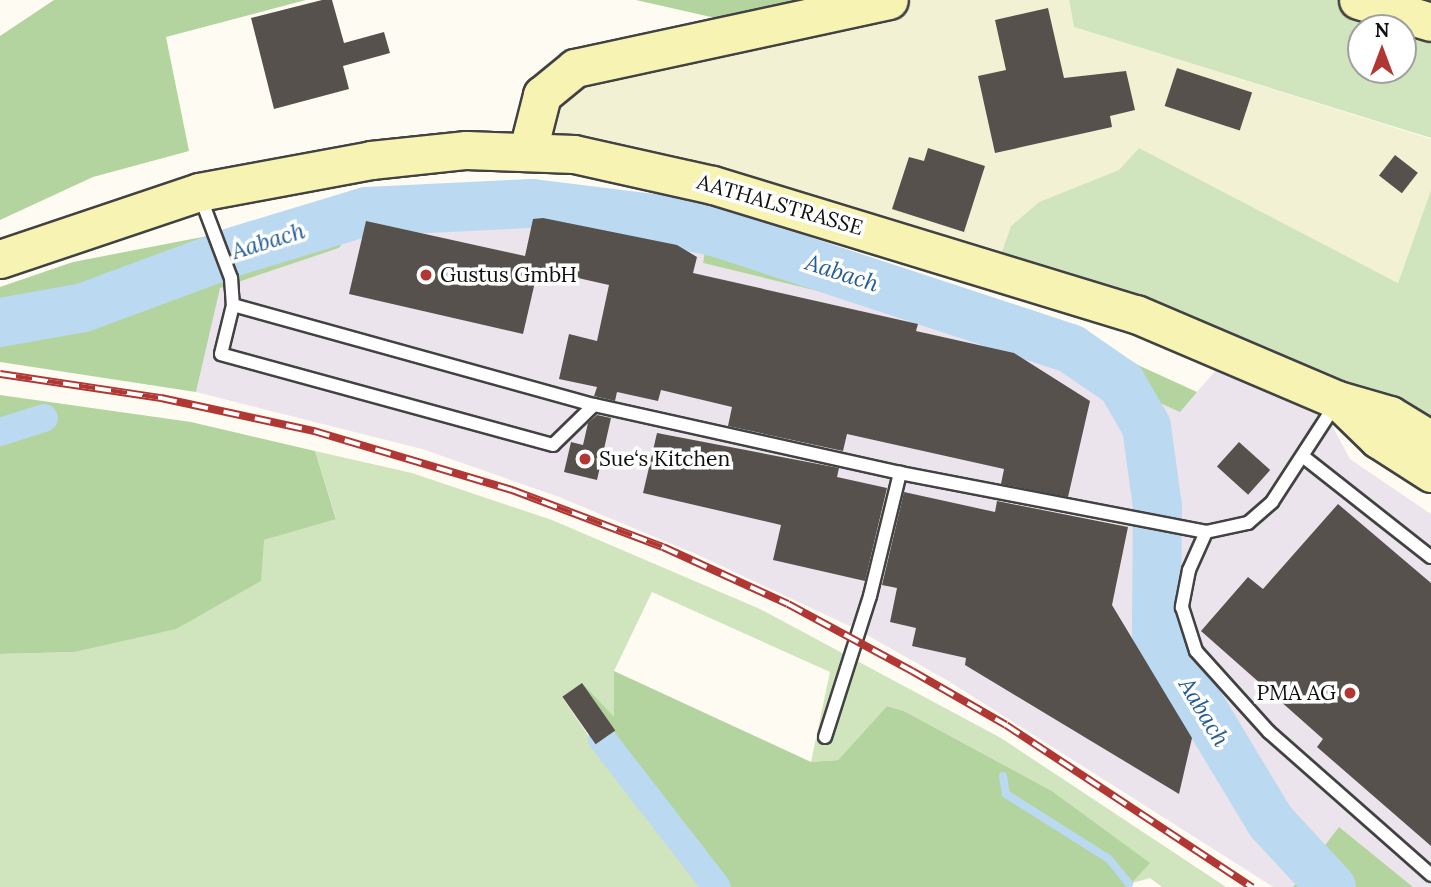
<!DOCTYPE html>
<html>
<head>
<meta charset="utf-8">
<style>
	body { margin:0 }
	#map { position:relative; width:1431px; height:887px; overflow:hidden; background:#fefcf2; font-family:Lora,serif }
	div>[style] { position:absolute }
	.industrial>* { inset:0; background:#ece4ec }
	.farmland>* { inset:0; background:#f2f1d4 }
	.green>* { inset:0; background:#d0e5be }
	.forest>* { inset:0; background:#b3d49f }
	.stream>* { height:8px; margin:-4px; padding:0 4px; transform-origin:4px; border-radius:4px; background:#bbd9f0 }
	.canal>* { height:28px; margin:-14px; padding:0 14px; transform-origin:14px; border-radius:14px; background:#bbd9f0 }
	.river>* { height:49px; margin:-24.5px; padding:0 24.5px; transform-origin:24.5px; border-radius:24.5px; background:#bbd9f0 }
	.building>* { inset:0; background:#56514c; transform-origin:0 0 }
	.roads { filter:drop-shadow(2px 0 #424242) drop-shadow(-2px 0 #424242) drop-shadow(0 2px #424242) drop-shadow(0 -2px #424242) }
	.lane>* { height:12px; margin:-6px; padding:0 6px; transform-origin:6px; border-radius:6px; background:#fff }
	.secondary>* { height:37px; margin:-18.5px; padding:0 18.5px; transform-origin:18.5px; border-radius:18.5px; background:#f7f4b3 }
	.rail>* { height:8px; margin-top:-4px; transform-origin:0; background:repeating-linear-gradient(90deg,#fff 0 16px,#b13734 0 32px); box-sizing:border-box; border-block:2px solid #b13734 }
	.dots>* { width:19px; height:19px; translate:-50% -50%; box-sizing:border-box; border:4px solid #fff; border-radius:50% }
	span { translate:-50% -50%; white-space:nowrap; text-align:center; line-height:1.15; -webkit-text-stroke:7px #fff; paint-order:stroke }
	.street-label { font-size:21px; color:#0f0f0f }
	.poi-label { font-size:21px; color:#0f0f0f }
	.left { translate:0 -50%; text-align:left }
	.right { translate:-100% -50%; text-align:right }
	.water-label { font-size:23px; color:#245c94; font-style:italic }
	.north { position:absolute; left:1347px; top:14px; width:70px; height:70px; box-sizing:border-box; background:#fff; border:2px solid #9f9f9f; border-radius:50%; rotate:0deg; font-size:19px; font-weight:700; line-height:28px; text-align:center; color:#0f0f0f }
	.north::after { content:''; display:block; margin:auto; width:24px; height:32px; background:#b13734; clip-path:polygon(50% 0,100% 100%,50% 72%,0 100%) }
</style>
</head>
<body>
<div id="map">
	<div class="industrial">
		<i style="clip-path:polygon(549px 210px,707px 246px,703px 263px,1019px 340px,1180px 411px,1232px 352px,1312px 388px,1350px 459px,1431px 514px,1431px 887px,1413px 887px,1339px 828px,1293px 887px,1273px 887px,950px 682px,858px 630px,698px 555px,559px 497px,422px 449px,196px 392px,219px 288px,339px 248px,365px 212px)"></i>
	</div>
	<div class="farmland">
		<i style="clip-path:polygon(889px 0,1069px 0,1074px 27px,1431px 139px,1431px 190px,1398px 283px,1139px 148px,1120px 170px,1039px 202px,1011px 226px,996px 268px,528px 150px,542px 95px)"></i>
	</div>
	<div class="green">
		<i style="clip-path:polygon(evenodd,1069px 0,1357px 0,1431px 22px,1431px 138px,1074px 27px,1069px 0,1361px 28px,1403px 28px,1403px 70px,1361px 70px,1361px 28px)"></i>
		<i style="clip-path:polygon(1139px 148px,1398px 283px,1431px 190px,1431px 447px,996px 268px,1011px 226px,1039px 202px,1119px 170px)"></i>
		<i style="clip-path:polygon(315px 451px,412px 473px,552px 520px,760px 609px,1001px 738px,1226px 887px,1162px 887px,1150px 878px,1129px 884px,1149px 863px,1052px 791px,904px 711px,887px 706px,838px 760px,811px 762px,830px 672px,652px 592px,614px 671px,615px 718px,562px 697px,594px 744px,602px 739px,717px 887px,0 887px,0 654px,74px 652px,264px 540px,336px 518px)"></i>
	</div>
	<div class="forest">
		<i style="clip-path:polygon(54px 0,306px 0,166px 37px,189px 151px,93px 177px,0 220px,0 36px)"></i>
		<i style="clip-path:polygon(636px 0,889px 0,764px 29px)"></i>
		<i style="clip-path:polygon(525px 184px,726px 218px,1081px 339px,1197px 392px,1180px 412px,1019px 340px,703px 263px,706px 245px,549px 210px,365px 212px,339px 248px,220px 288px,196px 392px,0 362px,0 287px,73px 262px,228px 232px,372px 193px)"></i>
		<i style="clip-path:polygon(0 395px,191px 422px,315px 451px,336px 519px,264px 540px,261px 581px,176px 629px,74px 652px,0 654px)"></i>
		<i style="clip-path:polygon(614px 671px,811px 762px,838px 760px,887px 706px,904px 711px,1052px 791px,1150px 863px,1128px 887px,717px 887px,602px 739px,582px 683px,614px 717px)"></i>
		<i style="clip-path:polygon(1339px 827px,1413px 887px,1293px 887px)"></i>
	</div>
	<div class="stream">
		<i style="left:1140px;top:596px;width:14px"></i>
		<i style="left:1003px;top:776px;width:18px;rotate:81deg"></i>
		<i style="left:1006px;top:794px;width:122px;rotate:32.3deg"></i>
		<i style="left:1109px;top:859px;width:32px;rotate:51deg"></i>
	</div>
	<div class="canal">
		<i style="left:0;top:432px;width:46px;rotate:-17.7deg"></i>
		<i style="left:602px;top:739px;width:187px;rotate:52.2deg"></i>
	</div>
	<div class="river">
		<i style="left:0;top:322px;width:84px;rotate:-10.2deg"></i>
		<i style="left:83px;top:307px;width:161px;rotate:-20.3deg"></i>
		<i style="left:234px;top:251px;width:138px;rotate:-16.9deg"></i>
		<i style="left:366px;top:211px;width:166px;rotate:-2.8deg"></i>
		<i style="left:532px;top:203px;width:122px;rotate:7.1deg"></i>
		<i style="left:653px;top:218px;width:66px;rotate:12.3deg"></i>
		<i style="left:717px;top:232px;width:372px;rotate:18.2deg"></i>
		<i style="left:1070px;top:348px;width:62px;rotate:34.5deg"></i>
		<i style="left:1121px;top:383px;width:50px;rotate:59.8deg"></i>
		<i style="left:1146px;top:426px;width:81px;rotate:82.2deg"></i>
		<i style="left:1157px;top:506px;width:126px;rotate:90.5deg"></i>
		<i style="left:1156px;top:632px;width:221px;rotate:58.9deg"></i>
		<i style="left:1270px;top:821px;width:90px;rotate:47.3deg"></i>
	</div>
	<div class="building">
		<i style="clip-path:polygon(322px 0,332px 0,344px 43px,384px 32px,390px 53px,343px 66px,349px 89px,274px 109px,251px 18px)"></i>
		<i style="clip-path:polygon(1048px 8px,1064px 78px,1126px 71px,1135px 110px,1110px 116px,1112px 127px,995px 153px,978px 76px,1006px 70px,995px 20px)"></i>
		<i style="left:1177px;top:68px;width:79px;height:40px;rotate:18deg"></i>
		<i style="clip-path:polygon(928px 148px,985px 166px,964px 232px,892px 209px,909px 157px,924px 161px)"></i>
		<i style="left:1395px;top:155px;width:29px;height:26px;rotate:38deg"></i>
		<i style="clip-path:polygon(543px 218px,677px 245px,697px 257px,693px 273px,918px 324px,916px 331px,1014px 353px,1090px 401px,1068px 497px,1001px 484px,1004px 469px,847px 434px,843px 451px,728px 426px,732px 407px,661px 390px,658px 401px,617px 392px,615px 401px,594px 396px,597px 387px,559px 379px,569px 334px,597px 341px,609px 285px,538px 269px,523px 334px,349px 294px,366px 221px,525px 256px,533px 219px)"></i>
		<i style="clip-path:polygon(597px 415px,611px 418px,597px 480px,564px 472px,571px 442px,583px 445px,588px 423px)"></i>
		<i style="clip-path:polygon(657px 433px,839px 468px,837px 477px,887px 488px,865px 581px,773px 560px,781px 525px,643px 493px)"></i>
		<i style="left:1239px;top:442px;width:42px;height:33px;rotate:42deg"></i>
		<i style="clip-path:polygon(904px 492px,995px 512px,997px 501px,1128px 527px,1112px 605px,1192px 738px,1179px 794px,965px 665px,966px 658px,912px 646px,916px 628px,890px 622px,897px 588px,882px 585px)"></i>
		<i style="clip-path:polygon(1338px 504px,1431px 583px,1431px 846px,1317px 747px,1323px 739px,1201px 631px,1248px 577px,1263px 589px)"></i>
		<i style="left:582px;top:683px;width:58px;height:24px;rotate:55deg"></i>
	</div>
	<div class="roads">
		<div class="lane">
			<i style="left:200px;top:196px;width:88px;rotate:69.3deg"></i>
			<i style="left:231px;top:278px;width:27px;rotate:86deg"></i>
			<i style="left:594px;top:405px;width:57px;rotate:135.7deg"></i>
			<i style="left:553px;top:445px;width:344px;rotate:-164.7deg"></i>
			<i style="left:221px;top:354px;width:50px;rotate:-76.2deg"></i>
			<i style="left:233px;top:305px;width:375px;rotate:15.5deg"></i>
			<i style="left:594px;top:405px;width:313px;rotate:12.5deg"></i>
			<i style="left:900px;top:473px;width:312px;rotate:10.9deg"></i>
			<i style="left:1206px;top:532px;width:43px;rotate:-12.1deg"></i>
			<i style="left:1248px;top:523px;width:32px;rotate:-41deg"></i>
			<i style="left:1272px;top:502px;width:119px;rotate:-57deg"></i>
			<i style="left:1305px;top:458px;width:160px;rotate:38.2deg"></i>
			<i style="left:1206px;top:532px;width:42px;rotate:114.1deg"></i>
			<i style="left:1189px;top:570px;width:38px;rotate:101deg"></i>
			<i style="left:1182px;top:607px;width:46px;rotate:72.3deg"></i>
			<i style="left:1196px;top:651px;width:109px;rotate:48deg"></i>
			<i style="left:1269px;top:732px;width:216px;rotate:41.4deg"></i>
			<i style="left:825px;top:737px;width:148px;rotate:-72.3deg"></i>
			<i style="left:870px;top:596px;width:127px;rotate:-76.3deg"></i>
		</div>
		<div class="secondary">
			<i style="left:1358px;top:0;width:76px;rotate:16.8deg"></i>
			<i style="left:528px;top:150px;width:57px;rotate:-75.7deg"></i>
			<i style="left:542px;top:95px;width:43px;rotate:-39.3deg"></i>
			<i style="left:575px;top:68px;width:321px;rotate:-12.2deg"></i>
			<i style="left:0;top:259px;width:210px;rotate:-18.6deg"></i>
			<i style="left:199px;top:192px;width:175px;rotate:-10.5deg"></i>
			<i style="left:371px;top:160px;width:96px;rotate:-6deg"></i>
			<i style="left:466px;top:150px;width:108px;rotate:2.1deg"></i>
			<i style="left:574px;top:154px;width:142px;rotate:12.6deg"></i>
			<i style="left:713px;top:185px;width:442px;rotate:17deg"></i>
			<i style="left:1136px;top:314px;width:220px;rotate:23.1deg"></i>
			<i style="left:1338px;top:400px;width:54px;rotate:16.1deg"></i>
			<i style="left:1390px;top:415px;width:48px;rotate:31.4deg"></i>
			<i style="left:1341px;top:403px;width:52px;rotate:44.2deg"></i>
			<i style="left:1378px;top:439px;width:63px;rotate:32.7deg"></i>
		</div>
	</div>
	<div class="rail">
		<i style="left:0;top:374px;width:163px;rotate:8.5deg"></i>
		<i style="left:161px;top:398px;width:157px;rotate:12.2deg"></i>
		<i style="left:314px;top:431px;width:207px;rotate:16.6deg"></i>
		<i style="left:512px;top:490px;width:161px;rotate:20.7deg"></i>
		<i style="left:663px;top:547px;width:137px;rotate:24.5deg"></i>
		<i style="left:788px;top:604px;width:141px;rotate:28.4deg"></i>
		<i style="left:912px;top:671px;width:108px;rotate:29.9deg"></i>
		<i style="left:1006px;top:725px;width:295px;rotate:33.4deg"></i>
	</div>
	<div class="dots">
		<i style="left:426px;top:275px;background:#b13734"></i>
		<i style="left:585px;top:459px;background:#b13734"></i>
		<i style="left:1350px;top:693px;background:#b13734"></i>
	</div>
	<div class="street-label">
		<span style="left:780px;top:205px;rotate:16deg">AATHALSTRASSE</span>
	</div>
	<div class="poi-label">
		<span class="left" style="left:440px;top:275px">Gustus GmbH</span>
		<span class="left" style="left:599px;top:459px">Sue‘s Kitchen</span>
		<span class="right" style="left:1336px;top:693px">PMA AG</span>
	</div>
	<div class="water-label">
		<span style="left:268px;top:241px;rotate:-17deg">Aabach</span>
		<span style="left:842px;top:273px;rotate:18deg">Aabach</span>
		<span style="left:1204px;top:712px;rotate:59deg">Aabach</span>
	</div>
	<div class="north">N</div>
</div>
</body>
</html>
